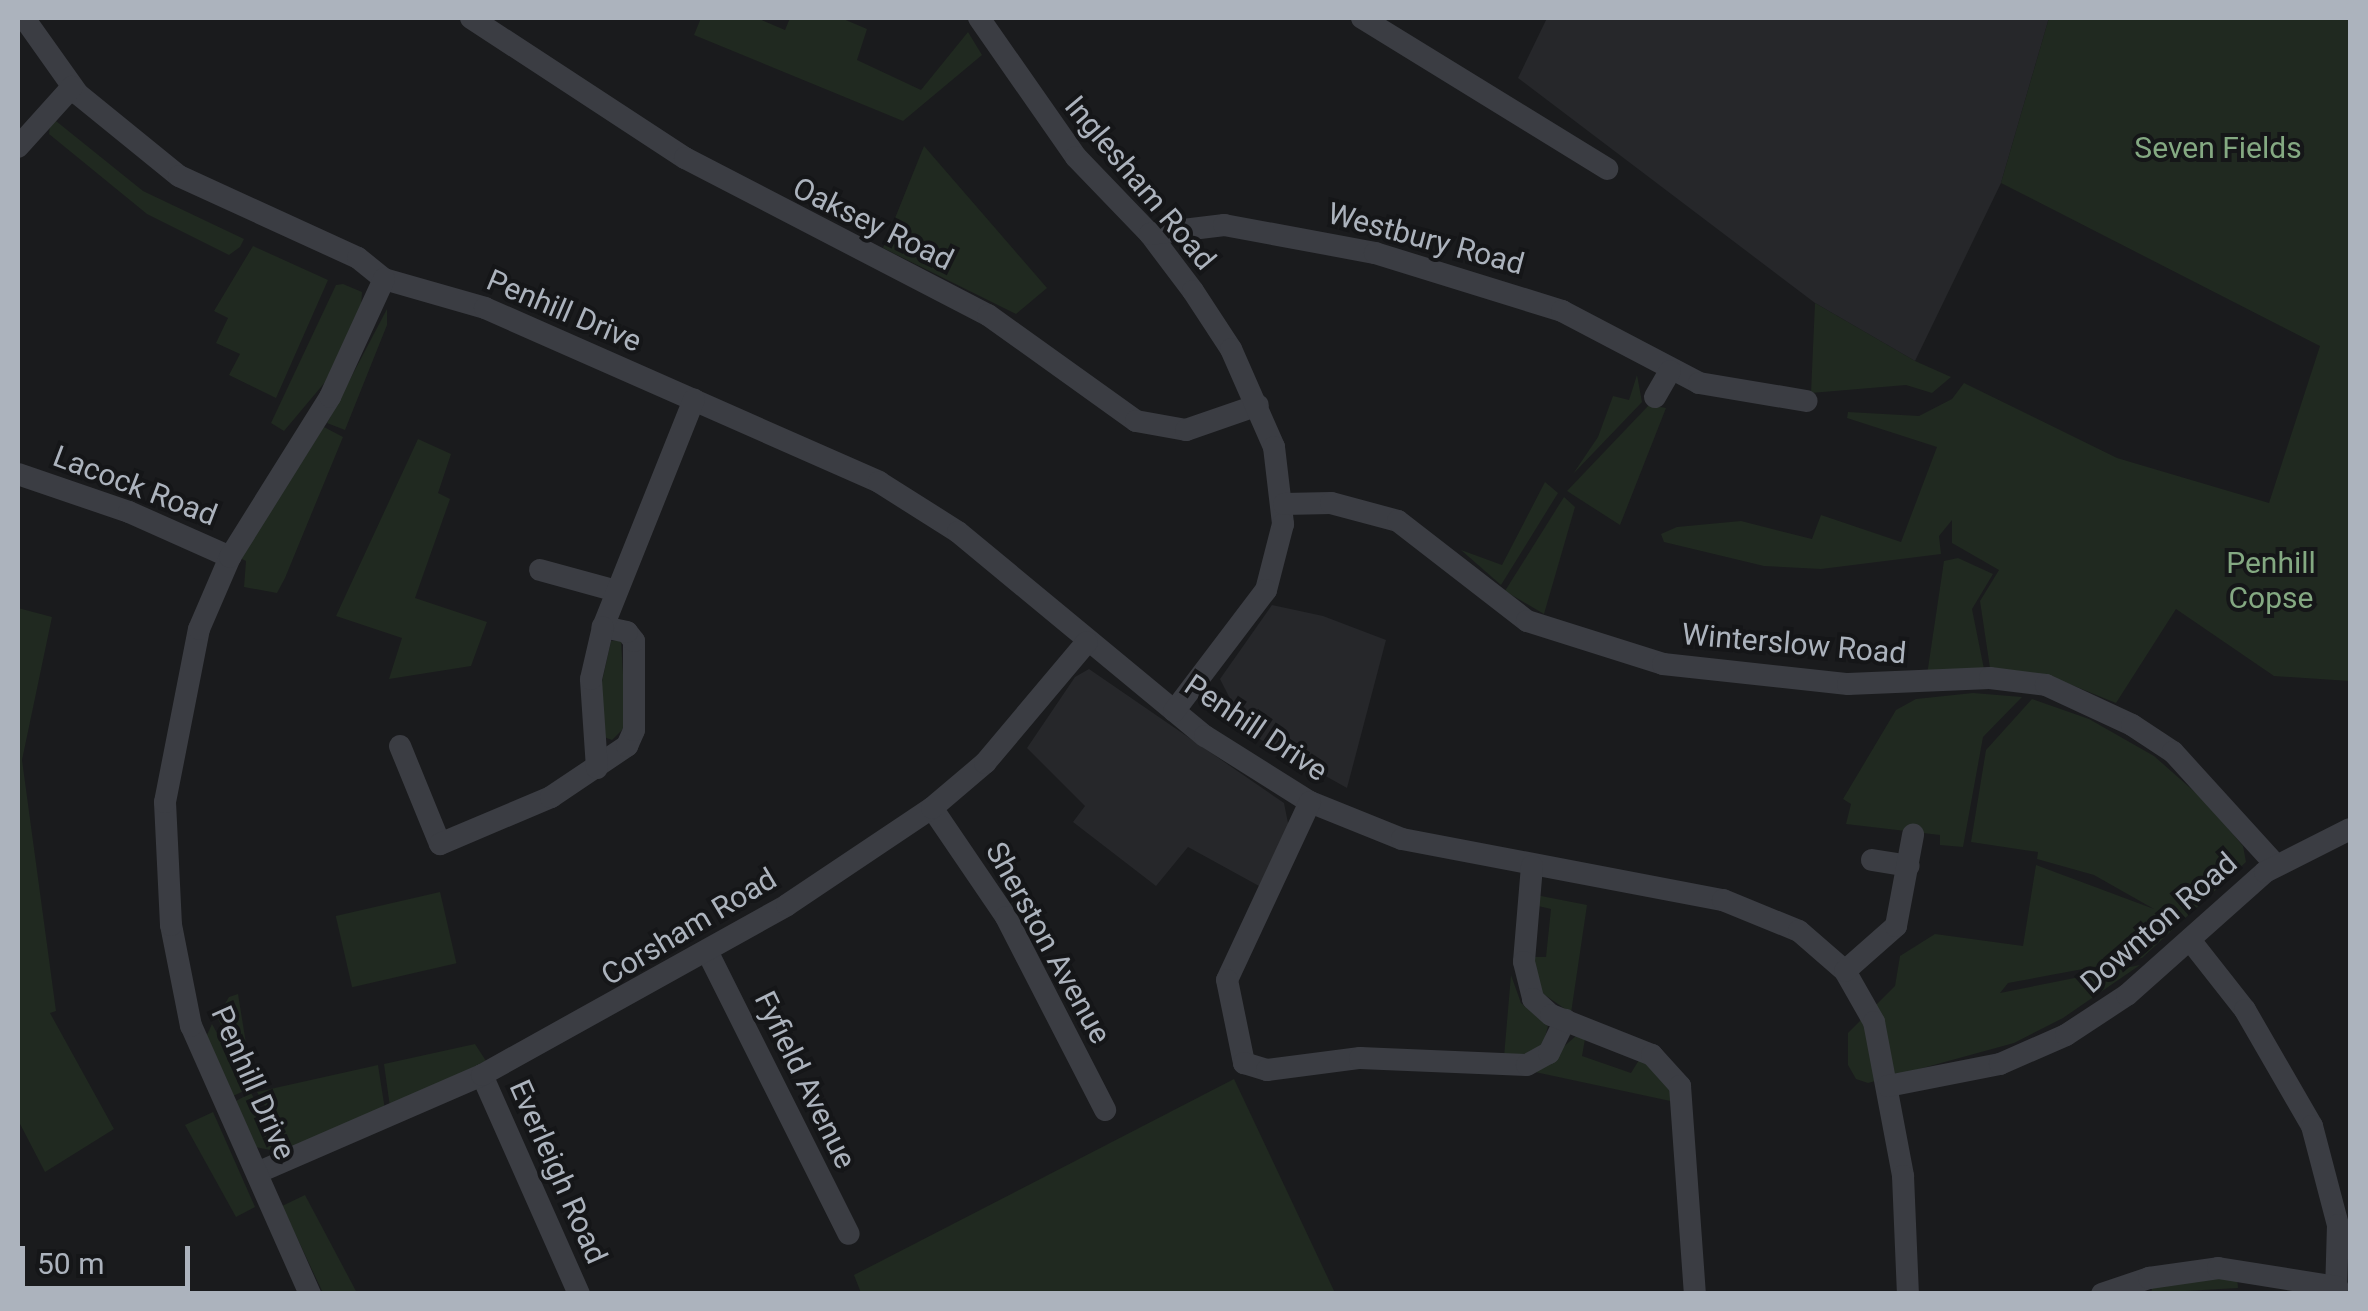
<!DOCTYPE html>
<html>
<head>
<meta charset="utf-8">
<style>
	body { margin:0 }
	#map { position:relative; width:2368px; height:1311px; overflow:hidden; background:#1a1b1d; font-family:Roboto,sans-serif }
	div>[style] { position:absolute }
	.built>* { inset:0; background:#26272a }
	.green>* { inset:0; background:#202920; transform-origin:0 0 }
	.minor>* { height:22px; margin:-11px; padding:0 11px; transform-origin:11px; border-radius:11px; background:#3b3d43 }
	span { translate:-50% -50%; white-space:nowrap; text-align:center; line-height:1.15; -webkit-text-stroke:8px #151618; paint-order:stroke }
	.park-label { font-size:30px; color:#84a982 }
	.street-label { font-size:30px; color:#acb3bd }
	.frame { position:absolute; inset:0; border:20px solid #acb3bd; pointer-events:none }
	.scale { position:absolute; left:20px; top:1246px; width:170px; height:45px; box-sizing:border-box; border:5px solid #acb3bd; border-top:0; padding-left:12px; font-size:30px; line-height:35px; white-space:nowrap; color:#acb3bd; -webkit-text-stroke:8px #151618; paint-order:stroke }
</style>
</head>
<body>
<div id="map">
	<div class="built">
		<i style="clip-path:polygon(1547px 18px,2049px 18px,2001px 183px,1915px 361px,1815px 303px,1518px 78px)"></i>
		<i style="clip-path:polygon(1272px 605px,1323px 616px,1386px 640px,1347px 788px,1247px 732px,1220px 679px)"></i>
		<i style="clip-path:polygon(1089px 669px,1284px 803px,1289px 828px,1259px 886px,1188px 847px,1156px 886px,1073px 822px,1085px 806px,1027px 748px,1075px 677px)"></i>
	</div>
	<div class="green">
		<i style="clip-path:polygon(701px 18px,757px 18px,785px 30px,790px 18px,841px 18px,867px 29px,857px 60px,921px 90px,968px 32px,982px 55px,903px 121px,694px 35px)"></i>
		<i style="clip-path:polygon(2049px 18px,2350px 18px,2350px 681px,2274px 676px,2176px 609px,2116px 703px,2052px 677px,1990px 668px,1980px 601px,1999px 570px,1952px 543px,1952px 520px,1939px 536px,1941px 554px,1821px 569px,1764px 566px,1664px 542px,1661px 534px,1677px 527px,1741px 521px,1812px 539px,1821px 515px,1901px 542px,1937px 447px,1847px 418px,1848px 412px,1919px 416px,1952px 399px,1964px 383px,2117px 458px,2269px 503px,2320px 346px,2001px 183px)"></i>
		<i style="clip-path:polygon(51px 117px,143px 191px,244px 239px,240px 247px,229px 255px,147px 214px,49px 134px)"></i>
		<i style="clip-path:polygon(924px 146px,1047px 288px,1016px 314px,883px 248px)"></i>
		<i style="clip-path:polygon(253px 246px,328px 280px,276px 398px,229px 375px,240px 354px,216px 343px,228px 318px,214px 311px)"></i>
		<i style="clip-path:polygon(343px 284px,362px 292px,361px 307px,326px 381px,284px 431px,271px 423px,336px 285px)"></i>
		<i style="clip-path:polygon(1815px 303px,1915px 361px,1951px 377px,1932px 393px,1906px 385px,1811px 393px)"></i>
		<i style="clip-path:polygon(387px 309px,387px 325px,345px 430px,327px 423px)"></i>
		<i style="clip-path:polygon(1637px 375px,1642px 402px,1573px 474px,1598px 437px,1613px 396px,1629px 400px)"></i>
		<i style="clip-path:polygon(1649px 405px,1666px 408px,1620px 525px,1567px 491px)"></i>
		<i style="clip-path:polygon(324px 427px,343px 437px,285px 578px,277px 593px,244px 587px,246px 561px,240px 558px)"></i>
		<i style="clip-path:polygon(418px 439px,451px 454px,438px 493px,450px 499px,415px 598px,487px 622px,471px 666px,389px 679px,402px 638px,336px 616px)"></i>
		<i style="clip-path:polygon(1545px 482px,1558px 493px,1501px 585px,1461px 550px,1502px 565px)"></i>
		<i style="clip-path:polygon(1564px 497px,1575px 507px,1544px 614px,1505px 591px)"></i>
		<i style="clip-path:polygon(1958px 558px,1993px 574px,1972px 609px,1984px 669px,1927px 675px,1944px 561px)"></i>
		<i style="clip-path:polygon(18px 608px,52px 617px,22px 760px,56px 1011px,50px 1013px,114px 1129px,45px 1172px,18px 1120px)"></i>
		<i style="clip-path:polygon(621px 640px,626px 726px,612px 740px,604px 737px,597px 704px,611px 641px)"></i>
		<i style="clip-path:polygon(1973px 693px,2022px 697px,1983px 737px,1963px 847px,1940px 845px,1940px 835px,1846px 824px,1851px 804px,1843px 799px,1896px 710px,1916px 699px)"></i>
		<i style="clip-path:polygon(2032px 699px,2089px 719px,2154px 756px,2205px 801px,2243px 846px,2246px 862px,2142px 958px,2008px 983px,2000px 993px,2140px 965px,2063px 1018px,2014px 1043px,1868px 1083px,1856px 1079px,1848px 1065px,1848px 1033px,1895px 986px,1900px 956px,1935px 934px,2023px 946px,2036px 865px,2154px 909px,2094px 875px,2037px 859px,2038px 852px,1971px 842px,1986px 750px)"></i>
		<i style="left:440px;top:892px;width:73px;height:107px;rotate:77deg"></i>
		<i style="clip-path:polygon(1536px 895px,1587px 905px,1571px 1013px,1539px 991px,1531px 957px,1546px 957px,1551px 909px,1534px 905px)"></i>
		<i style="clip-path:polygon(1511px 975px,1521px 1003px,1548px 1026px,1541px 1052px,1504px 1057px)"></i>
		<i style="clip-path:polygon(238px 994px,253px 1087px,217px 1017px,229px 997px)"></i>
		<i style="clip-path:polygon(212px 1024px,248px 1089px,231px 1097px,206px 1037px)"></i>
		<i style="clip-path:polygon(1577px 1035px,1585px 1039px,1582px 1056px,1631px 1073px,1639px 1060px,1650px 1064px,1665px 1078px,1675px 1102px,1535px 1072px)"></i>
		<i style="clip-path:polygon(475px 1044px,486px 1061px,390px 1107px,384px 1064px)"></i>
		<i style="clip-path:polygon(378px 1065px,385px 1110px,291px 1151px,257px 1092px)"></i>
		<i style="clip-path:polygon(1234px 1079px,1335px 1293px,861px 1293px,854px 1275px)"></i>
		<i style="clip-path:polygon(251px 1093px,285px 1153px,255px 1147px,234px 1102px)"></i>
		<i style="clip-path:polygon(213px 1112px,255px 1207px,236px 1217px,185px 1125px)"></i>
		<i style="clip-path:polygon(305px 1195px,357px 1293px,323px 1293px,282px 1206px)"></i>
		<i style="clip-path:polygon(2237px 1277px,2238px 1288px,2151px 1293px,2153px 1285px)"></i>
	</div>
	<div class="minor">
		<i style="left:24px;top:18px;width:93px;rotate:54.6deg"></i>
		<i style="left:78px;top:94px;width:130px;rotate:39.1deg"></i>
		<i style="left:179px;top:176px;width:197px;rotate:24.6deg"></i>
		<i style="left:358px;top:258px;width:33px;rotate:39deg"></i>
		<i style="left:384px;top:279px;width:105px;rotate:16deg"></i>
		<i style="left:485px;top:308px;width:431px;rotate:23.8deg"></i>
		<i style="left:879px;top:482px;width:93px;rotate:32.3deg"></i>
		<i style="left:958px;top:532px;width:320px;rotate:39.6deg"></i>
		<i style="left:1205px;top:736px;width:124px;rotate:32.2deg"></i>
		<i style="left:1310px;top:802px;width:99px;rotate:21.9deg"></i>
		<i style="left:1402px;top:839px;width:327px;rotate:10.8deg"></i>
		<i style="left:1723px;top:900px;width:82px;rotate:22.2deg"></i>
		<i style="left:1799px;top:931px;width:61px;rotate:41deg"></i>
		<i style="left:1845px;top:971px;width:59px;rotate:60.4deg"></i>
		<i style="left:1874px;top:1022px;width:157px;rotate:79.3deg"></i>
		<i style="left:1903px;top:1176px;width:118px;rotate:87.6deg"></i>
		<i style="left:471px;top:18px;width:256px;rotate:33.2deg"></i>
		<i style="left:685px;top:158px;width:341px;rotate:27.4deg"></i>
		<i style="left:988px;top:315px;width:182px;rotate:35.6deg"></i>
		<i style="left:1136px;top:421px;width:51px;rotate:10.2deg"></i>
		<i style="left:1186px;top:430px;width:76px;rotate:-19.1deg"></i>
		<i style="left:979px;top:18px;width:169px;rotate:55.1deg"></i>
		<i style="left:1076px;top:157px;width:107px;rotate:46.1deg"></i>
		<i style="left:1150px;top:234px;width:71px;rotate:53deg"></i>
		<i style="left:1193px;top:291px;width:69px;rotate:56.8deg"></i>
		<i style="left:1231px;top:349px;width:107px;rotate:66.3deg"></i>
		<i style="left:1274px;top:447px;width:78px;rotate:83.3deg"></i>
		<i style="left:1283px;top:524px;width:68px;rotate:104.4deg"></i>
		<i style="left:1266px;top:590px;width:152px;rotate:127.2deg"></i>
		<i style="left:1362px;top:18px;width:288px;rotate:31.6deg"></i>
		<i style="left:18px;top:147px;width:81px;rotate:-48deg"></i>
		<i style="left:1150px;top:234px;width:75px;rotate:-6.9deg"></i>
		<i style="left:1224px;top:225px;width:154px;rotate:10.5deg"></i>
		<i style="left:1375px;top:253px;width:196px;rotate:17.2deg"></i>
		<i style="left:1562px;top:311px;width:155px;rotate:27.7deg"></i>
		<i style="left:1699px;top:383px;width:109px;rotate:9.5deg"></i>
		<i style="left:1655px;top:397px;width:30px;rotate:-60deg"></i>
		<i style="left:18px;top:474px;width:117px;rotate:18.9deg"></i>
		<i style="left:129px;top:512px;width:111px;rotate:24deg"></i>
		<i style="left:1284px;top:504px;width:47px;rotate:-1.2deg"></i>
		<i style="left:1331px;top:503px;width:69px;rotate:15deg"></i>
		<i style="left:1398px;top:521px;width:163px;rotate:37.8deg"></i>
		<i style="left:1527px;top:621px;width:143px;rotate:17.5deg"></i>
		<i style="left:1663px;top:664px;width:186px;rotate:6.2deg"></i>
		<i style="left:1848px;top:684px;width:142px;rotate:-2.4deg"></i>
		<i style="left:1990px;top:678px;width:56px;rotate:7.1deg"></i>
		<i style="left:2046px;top:685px;width:95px;rotate:24.9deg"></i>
		<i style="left:2132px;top:725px;width:49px;rotate:33.4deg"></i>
		<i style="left:2173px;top:752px;width:153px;rotate:47.7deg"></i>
		<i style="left:540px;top:570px;width:76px;rotate:15.3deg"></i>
		<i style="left:400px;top:746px;width:106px;rotate:67.8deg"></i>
		<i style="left:440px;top:844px;width:121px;rotate:-22.9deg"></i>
		<i style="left:551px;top:797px;width:92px;rotate:-33.9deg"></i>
		<i style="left:627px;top:746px;width:17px;rotate:-66deg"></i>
		<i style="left:634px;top:730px;width:89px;rotate:-90deg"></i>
		<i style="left:634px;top:641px;width:11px;rotate:-128deg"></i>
		<i style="left:627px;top:632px;width:25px;rotate:-168deg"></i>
		<i style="left:603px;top:627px;width:245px;rotate:-68.2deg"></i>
		<i style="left:597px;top:768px;width:89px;rotate:-93.9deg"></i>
		<i style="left:591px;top:679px;width:53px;rotate:-77deg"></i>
		<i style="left:1310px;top:802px;width:196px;rotate:115deg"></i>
		<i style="left:1227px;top:980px;width:85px;rotate:78.4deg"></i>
		<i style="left:1244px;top:1063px;width:24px;rotate:17deg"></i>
		<i style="left:1267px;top:1070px;width:94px;rotate:-7.4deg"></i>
		<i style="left:1360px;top:1058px;width:167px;rotate:2.4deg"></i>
		<i style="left:1527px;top:1065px;width:25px;rotate:-29deg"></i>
		<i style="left:1549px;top:1053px;width:37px;rotate:-64deg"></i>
		<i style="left:932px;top:808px;width:132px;rotate:55.8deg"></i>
		<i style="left:1006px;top:917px;width:217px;rotate:62.8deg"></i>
		<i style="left:1872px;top:860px;width:37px;rotate:9deg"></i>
		<i style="left:1532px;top:866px;width:96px;rotate:94.8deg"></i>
		<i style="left:1524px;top:962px;width:38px;rotate:76deg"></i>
		<i style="left:1533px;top:999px;width:24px;rotate:42deg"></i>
		<i style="left:1551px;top:1015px;width:109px;rotate:21.6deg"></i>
		<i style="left:1652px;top:1055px;width:42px;rotate:47.9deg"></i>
		<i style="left:1680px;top:1086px;width:209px;rotate:85.9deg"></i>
		<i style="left:2190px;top:940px;width:89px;rotate:51.8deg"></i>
		<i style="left:2245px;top:1010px;width:134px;rotate:60deg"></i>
		<i style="left:2312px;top:1126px;width:102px;rotate:75.3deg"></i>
		<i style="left:2338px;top:1225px;width:69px;rotate:91.7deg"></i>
		<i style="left:708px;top:953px;width:314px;rotate:63.4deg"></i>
		<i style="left:1845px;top:971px;width:68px;rotate:-41.4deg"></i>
		<i style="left:1896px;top:926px;width:93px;rotate:-79.4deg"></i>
		<i style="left:482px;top:1075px;width:240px;rotate:66.1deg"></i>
		<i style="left:1888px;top:1086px;width:114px;rotate:-11.1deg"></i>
		<i style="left:2000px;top:1064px;width:72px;rotate:-23.7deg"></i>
		<i style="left:2066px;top:1035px;width:73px;rotate:-33.3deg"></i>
		<i style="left:2127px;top:995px;width:185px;rotate:-41.7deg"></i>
		<i style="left:2265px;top:872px;width:95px;rotate:-26.8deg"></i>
		<i style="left:259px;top:1172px;width:243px;rotate:-23.5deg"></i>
		<i style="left:482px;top:1075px;width:349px;rotate:-29.1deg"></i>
		<i style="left:787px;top:905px;width:174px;rotate:-33.8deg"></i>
		<i style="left:932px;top:808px;width:70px;rotate:-40.3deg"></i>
		<i style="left:985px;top:763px;width:158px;rotate:-49.9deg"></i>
		<i style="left:310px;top:1294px;width:293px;rotate:-113.9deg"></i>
		<i style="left:191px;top:1026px;width:103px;rotate:-101.2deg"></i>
		<i style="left:171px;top:925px;width:123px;rotate:-92.8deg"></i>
		<i style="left:165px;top:802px;width:176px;rotate:-78.9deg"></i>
		<i style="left:199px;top:629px;width:78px;rotate:-66.7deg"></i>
		<i style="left:230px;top:557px;width:189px;rotate:-58deg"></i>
		<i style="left:330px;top:397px;width:130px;rotate:-65.4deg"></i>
		<i style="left:2102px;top:1294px;width:50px;rotate:-18.8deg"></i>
		<i style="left:2149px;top:1278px;width:70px;rotate:-8.2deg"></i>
		<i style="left:2218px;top:1268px;width:121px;rotate:9.1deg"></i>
	</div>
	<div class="park-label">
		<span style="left:2218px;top:148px">Seven Fields</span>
		<span style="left:2271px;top:580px">Penhill<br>Copse</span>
	</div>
	<div class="street-label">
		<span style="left:1140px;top:183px;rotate:50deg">Inglesham Road</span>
		<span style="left:873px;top:224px;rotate:26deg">Oaksey Road</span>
		<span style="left:1426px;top:239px;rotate:15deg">Westbury Road</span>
		<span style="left:564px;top:311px;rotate:23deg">Penhill Drive</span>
		<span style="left:135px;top:486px;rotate:21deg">Lacock Road</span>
		<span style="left:1794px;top:644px;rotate:5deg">Winterslow Road</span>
		<span style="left:1256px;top:728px;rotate:34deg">Penhill Drive</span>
		<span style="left:2159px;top:923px;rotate:-41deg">Downton Road</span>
		<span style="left:689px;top:927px;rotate:-31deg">Corsham Road</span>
		<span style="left:1048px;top:943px;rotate:61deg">Sherston Avenue</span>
		<span style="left:805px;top:1080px;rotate:64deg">Fyfield Avenue</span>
		<span style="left:253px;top:1083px;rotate:66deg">Penhill Drive</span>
		<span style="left:558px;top:1172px;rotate:66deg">Everleigh Road</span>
	</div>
	<div class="frame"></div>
	<div class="scale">50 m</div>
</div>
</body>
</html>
